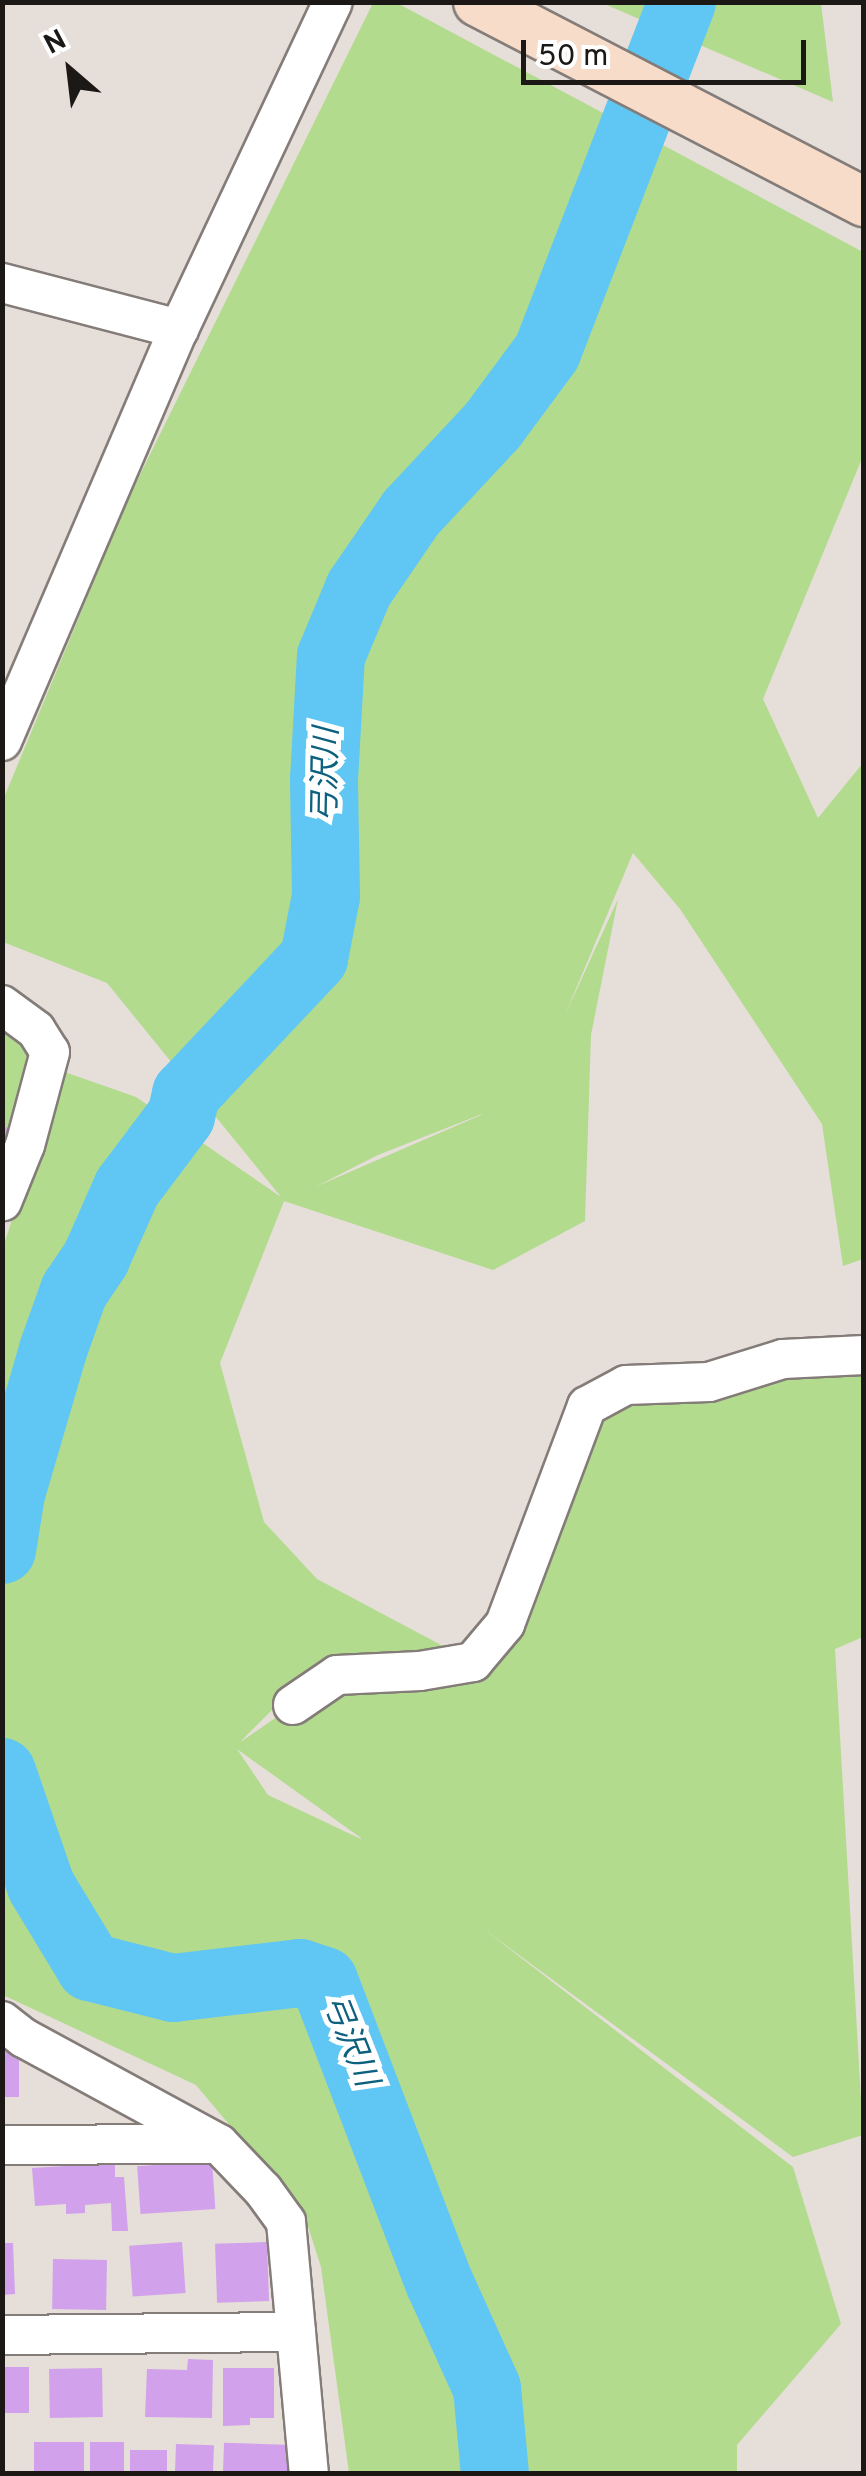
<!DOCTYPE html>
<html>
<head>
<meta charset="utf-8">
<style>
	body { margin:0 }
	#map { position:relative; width:866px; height:2476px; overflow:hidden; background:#e6ded9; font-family:Overpass,"Noto Sans JP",sans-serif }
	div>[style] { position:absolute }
	.green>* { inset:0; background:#b2db8e }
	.river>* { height:68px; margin:-34px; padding:0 34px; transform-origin:34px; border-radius:34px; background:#60c6f3 }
	.building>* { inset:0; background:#d1a1eb; transform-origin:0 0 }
	.roads { filter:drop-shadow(2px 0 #847c78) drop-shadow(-2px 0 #847c78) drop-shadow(0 2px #847c78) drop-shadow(0 -2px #847c78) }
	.minor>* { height:38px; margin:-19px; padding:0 19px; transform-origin:19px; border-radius:19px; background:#fff }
	.major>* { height:48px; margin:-24px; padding:0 24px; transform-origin:24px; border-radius:24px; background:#f7ddc9 }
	span { translate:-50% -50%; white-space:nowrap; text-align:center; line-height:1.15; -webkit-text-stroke:10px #fff; paint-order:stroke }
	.water-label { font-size:32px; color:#0d607e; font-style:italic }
	.frame { position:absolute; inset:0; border:5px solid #1b1816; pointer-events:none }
	.north { position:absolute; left:20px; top:20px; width:100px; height:100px; -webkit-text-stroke:8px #fff; paint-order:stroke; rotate:332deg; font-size:28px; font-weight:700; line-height:40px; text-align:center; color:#1b1816 }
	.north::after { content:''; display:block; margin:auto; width:35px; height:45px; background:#1b1816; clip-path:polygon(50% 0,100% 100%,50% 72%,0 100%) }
	.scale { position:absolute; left:521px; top:40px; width:285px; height:45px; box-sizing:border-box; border:5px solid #1b1816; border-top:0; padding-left:12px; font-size:30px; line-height:35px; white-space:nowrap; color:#1b1816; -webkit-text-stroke:8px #fff; paint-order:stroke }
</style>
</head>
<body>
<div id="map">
	<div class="green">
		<i style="clip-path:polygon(evenodd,373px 3px,397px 3px,863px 252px,863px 456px,763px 699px,818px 818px,863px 763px,863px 1259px,843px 1266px,822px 1124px,680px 909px,633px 853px,565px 1015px,618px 899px,591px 1035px,585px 1221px,493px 1270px,284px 1201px,220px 1363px,264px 1522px,317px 1579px,473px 1662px,587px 1406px,863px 1349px,863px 1637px,835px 1649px,863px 2135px,793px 2157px,481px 1927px,793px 2167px,841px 2324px,737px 2445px,737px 2473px,349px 2473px,321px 2267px,304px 2214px,196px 2085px,3px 1995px,3px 1248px,59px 1070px,136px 1097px,281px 1197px,107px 983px,3px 942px,3px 800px,128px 499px,373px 3px,482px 1114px,481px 1115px,315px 1187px,378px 1155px,482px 1114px,373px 3px,323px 1685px,242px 1741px,241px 1741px,289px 1693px,323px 1685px,373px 3px,237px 1749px,361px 1838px,361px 1839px,268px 1795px,237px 1749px)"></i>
		<i style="clip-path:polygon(602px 3px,821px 3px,833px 102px)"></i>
		<i style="clip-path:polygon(3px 1019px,40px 1056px,3px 1192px)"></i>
	</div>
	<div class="river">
		<i style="left:2px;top:1550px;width:57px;rotate:-80.9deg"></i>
		<i style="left:11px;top:1494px;width:150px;rotate:-73.7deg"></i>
		<i style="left:53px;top:1350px;width:63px;rotate:-70.4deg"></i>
		<i style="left:74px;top:1291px;width:40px;rotate:-56deg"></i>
		<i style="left:96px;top:1258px;width:77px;rotate:-66.1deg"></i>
		<i style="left:127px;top:1188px;width:90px;rotate:-53.1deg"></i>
		<i style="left:181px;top:1116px;width:23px;rotate:-77deg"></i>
		<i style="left:186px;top:1094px;width:187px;rotate:-46.7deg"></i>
		<i style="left:314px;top:958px;width:63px;rotate:-79deg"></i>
		<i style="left:326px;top:896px;width:116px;rotate:-91deg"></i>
		<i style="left:324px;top:780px;width:124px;rotate:-86.8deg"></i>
		<i style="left:331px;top:656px;width:73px;rotate:-67.3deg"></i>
		<i style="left:359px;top:589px;width:92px;rotate:-55.6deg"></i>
		<i style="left:411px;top:513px;width:120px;rotate:-47deg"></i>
		<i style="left:493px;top:425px;width:91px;rotate:-53.5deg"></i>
		<i style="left:547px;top:352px;width:375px;rotate:-68.9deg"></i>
		<i style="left:2px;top:1772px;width:120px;rotate:71.1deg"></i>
		<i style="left:41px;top:1886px;width:95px;rotate:58.8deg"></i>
		<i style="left:90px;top:1967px;width:86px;rotate:14.2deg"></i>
		<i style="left:173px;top:1988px;width:128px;rotate:-6.7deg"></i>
		<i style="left:300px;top:1973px;width:25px;rotate:18deg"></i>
		<i style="left:324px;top:1981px;width:324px;rotate:69.1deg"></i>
		<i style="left:440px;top:2284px;width:114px;rotate:65.7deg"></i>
		<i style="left:487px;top:2388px;width:86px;rotate:84.7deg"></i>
	</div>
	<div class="building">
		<i style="clip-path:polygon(2px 1127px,15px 1129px,2px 1165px)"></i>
		<i style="left:2px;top:2052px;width:17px;height:45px"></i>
		<i style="left:212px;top:2161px;width:48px;height:75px;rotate:86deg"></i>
		<i style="clip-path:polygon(115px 2163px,115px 2177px,124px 2177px,128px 2231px,112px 2231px,111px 2203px,85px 2205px,85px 2213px,66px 2214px,66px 2204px,35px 2206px,32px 2168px)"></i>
		<i style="left:182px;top:2242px;width:51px;height:53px;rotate:86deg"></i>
		<i style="left:267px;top:2242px;width:59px;height:52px;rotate:88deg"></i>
		<i style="clip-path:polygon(2px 2243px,13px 2243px,15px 2294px,2px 2295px)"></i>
		<i style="left:53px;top:2259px;width:54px;height:50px;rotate:1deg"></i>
		<i style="clip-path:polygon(188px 2359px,213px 2360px,212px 2418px,145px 2417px,147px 2369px,187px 2370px)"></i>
		<i style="left:2px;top:2367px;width:27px;height:46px"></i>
		<i style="left:102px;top:2368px;width:49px;height:53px;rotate:89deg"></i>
		<i style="clip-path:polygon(223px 2368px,274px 2368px,274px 2418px,250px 2418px,250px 2425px,223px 2426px)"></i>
		<i style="left:84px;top:2442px;width:32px;height:50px;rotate:90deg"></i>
		<i style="left:124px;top:2442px;width:32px;height:34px;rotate:90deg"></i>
		<i style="left:176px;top:2444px;width:38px;height:30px;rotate:2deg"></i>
		<i style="left:292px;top:2445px;width:29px;height:68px;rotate:92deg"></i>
		<i style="left:130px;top:2450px;width:37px;height:24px"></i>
	</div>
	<div class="roads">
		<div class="minor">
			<i style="left:2px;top:283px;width:183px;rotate:14.6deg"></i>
			<i style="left:179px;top:329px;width:361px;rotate:-64.8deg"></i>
			<i style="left:2px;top:741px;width:448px;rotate:-66.8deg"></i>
			<i style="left:2px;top:1005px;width:42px;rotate:36.3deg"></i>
			<i style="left:36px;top:1030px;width:26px;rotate:58deg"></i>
			<i style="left:50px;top:1052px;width:96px;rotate:105deg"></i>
			<i style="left:25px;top:1145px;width:61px;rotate:112deg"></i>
			<i style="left:293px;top:1705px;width:53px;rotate:-34.3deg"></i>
			<i style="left:337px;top:1675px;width:83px;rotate:-2.8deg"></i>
			<i style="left:420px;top:1671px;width:54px;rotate:-9.6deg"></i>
			<i style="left:473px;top:1662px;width:50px;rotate:-49.9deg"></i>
			<i style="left:505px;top:1624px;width:233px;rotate:-69.4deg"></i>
			<i style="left:587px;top:1406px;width:44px;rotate:-28.3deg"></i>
			<i style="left:626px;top:1385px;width:83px;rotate:-2.1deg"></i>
			<i style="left:709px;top:1382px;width:77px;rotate:-17.3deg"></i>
			<i style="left:783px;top:1359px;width:81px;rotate:-2.8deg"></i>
			<i style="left:2px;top:2021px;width:28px;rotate:38deg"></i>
			<i style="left:24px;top:2038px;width:222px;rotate:28.5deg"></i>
			<i style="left:219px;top:2144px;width:64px;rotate:46.3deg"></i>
			<i style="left:263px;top:2190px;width:39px;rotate:54deg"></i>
			<i style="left:286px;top:2222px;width:253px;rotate:84.8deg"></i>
			<i style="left:2px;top:2145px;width:213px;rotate:-0.3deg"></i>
			<i style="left:2px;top:2335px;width:294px;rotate:-0.6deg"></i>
		</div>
		<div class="major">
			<i style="left:478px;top:2px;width:435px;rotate:27.4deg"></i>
		</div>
	</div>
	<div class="water-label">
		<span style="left:328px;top:775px;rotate:-89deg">弓沢川</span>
		<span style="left:348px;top:2041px;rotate:68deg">弓沢川</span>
	</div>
	<div class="frame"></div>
	<div class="north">N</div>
	<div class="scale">50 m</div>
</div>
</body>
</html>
